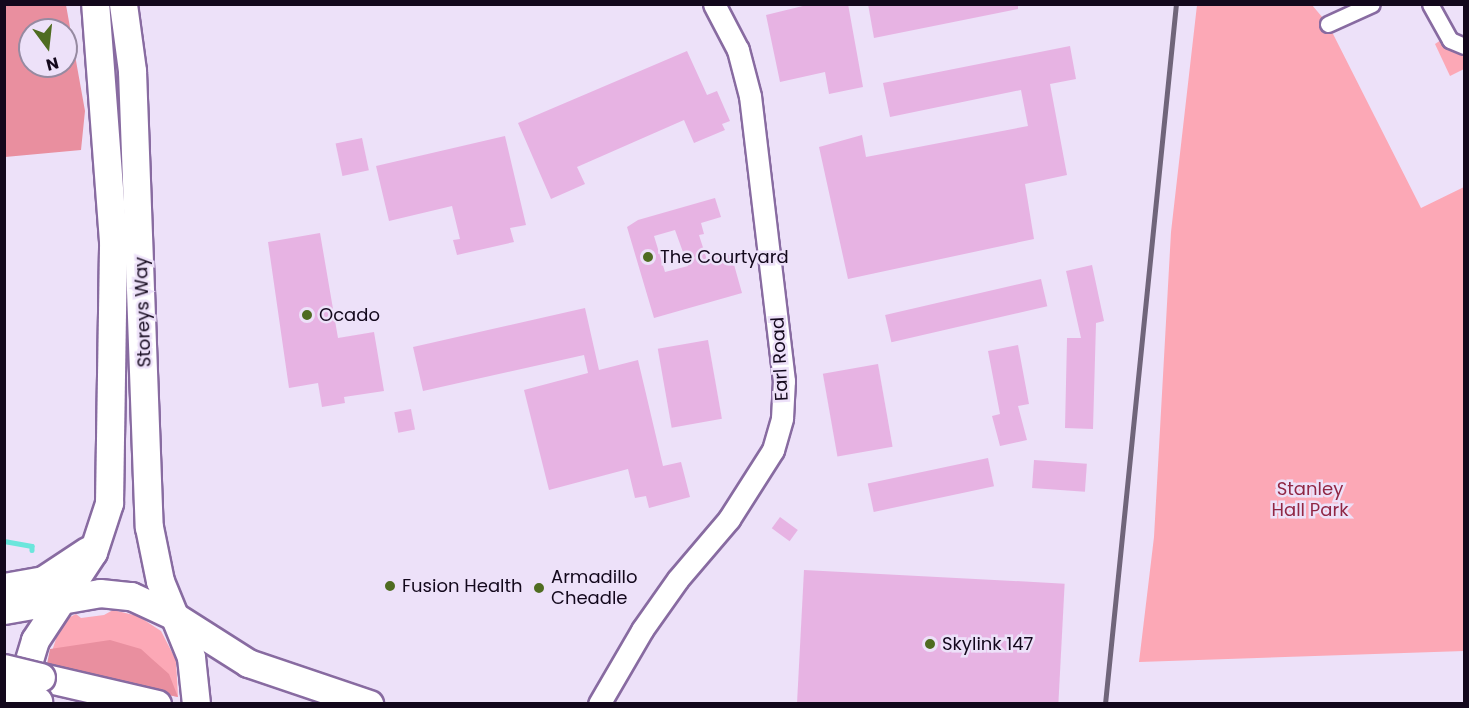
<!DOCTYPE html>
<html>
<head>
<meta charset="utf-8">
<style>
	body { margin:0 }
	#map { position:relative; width:1469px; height:708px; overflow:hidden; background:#ede1f9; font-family:Poppins,sans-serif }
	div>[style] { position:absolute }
	.green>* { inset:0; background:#fca8b6 }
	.forest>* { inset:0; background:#e98f9f }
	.stream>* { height:4.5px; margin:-2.25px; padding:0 2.25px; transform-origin:2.25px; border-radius:2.25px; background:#6be6dc }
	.building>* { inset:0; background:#e7b3e3; transform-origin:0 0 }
	.roads { filter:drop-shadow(2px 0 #886ba1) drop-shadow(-2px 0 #886ba1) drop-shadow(0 2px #886ba1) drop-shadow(0 -2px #886ba1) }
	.street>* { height:15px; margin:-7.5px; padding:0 7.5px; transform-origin:7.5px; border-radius:7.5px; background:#fff }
	.secondary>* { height:21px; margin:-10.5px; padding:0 10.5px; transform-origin:10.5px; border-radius:10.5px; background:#fff }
	.highway>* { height:27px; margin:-13.5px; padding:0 13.5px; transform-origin:13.5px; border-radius:13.5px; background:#fff }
	.rail>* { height:4.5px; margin:-2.25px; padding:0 2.25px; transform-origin:2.25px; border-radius:2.25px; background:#70657a }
	.bridges { filter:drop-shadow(2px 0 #886ba1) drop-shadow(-2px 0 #886ba1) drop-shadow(0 2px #886ba1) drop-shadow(0 -2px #886ba1) }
	.highway-bridge>* { height:27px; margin:-13.5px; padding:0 13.5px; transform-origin:13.5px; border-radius:13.5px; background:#fff }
	.dots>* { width:16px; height:16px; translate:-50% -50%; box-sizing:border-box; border:3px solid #ede1f9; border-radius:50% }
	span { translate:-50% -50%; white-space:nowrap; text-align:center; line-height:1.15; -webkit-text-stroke:5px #ede1f9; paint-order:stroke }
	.poi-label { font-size:18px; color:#13081c }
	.left { translate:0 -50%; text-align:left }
	.street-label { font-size:18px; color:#13081c }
	.park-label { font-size:18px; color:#902745 }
	.frame { position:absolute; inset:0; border:6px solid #13081c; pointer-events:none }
	.north { position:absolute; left:18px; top:18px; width:60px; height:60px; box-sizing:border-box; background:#ede1f9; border:2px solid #968aa1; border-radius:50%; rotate:165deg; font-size:16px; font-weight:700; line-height:24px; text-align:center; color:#13081c }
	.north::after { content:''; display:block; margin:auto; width:21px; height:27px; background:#4f6c21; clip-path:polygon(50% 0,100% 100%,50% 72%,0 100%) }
</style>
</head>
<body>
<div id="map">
	<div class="green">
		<i style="clip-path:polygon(1197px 5px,1312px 5px,1328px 24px,1421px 208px,1464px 187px,1464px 651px,1139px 662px,1154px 537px,1171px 232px)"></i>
		<i style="clip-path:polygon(1441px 40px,1455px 53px,1464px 54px,1464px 69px,1450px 76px,1435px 44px)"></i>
		<i style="clip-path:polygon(113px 610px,138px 616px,161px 631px,176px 660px,178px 697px,46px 669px,56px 639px,52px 636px,66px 619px,76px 614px,81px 618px,104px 615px)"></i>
	</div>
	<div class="forest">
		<i style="clip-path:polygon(evenodd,5px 4px,66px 5px,85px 111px,81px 150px,5px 157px,5px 4px,30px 30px,66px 30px,66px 66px,30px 66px,30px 30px)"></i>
		<i style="clip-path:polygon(110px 640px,141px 649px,152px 659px,169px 674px,178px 697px,46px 669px,50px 649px)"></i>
	</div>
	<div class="stream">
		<i style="left:4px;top:541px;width:28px;rotate:10deg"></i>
		<i style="left:32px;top:546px;width:4px;rotate:90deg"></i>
	</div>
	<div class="building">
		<i style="clip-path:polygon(811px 4px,848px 4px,863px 87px,829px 94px,825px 72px,780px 82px,766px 15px)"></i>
		<i style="clip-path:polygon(868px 4px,1018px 4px,1018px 9px,874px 38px)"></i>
		<i style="clip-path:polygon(1070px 46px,1076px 79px,1050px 84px,1067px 175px,1025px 184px,1034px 239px,848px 279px,819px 147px,862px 135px,866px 157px,1028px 126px,1021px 90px,890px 117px,883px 83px)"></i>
		<i style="clip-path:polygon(687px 51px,707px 95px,717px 91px,730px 121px,722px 124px,725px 130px,694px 143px,684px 120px,577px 167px,585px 184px,551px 199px,518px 123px)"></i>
		<i style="clip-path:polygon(505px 136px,526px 225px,510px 228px,514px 242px,457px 255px,453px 240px,460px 239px,452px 206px,389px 221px,376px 166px)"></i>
		<i style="left:362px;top:138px;width:33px;height:27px;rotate:78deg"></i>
		<i style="clip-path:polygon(evenodd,715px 198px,721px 217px,701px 223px,704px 234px,699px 235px,707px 260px,731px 254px,742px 293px,654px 318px,627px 227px,638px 220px,715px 198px,675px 230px,688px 266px,665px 272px,654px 236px,675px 230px)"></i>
		<i style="clip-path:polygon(320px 233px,338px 338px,374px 332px,384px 391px,344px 397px,345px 403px,322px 407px,318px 383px,289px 388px,268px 242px)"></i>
		<i style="clip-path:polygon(1092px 265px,1104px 321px,1096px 323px,1093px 429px,1065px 428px,1067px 338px,1081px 338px,1066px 271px)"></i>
		<i style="left:1041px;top:279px;width:28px;height:160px;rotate:77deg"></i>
		<i style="clip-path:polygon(585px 308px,599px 370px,638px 360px,663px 466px,681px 462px,690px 497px,649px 508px,646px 496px,635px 498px,628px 469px,549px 490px,524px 390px,588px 373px,584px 355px,423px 391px,413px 347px)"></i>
		<i style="left:708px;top:340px;width:80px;height:51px;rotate:80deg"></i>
		<i style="clip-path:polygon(1018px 345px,1029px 404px,1018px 406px,1027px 440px,1000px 446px,992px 416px,1000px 414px,988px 351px)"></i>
		<i style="left:878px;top:364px;width:84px;height:56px;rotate:80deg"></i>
		<i style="left:411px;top:409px;width:21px;height:17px;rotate:79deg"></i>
		<i style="left:988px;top:458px;width:29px;height:123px;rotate:78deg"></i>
		<i style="left:1034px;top:460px;width:53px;height:28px;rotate:4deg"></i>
		<i style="left:780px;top:517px;width:22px;height:14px;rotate:36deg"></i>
		<i style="left:804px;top:570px;width:261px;height:134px;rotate:3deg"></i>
	</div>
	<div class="roads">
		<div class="street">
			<i style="left:1430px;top:4px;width:41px;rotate:60.9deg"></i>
			<i style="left:1450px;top:40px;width:15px;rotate:23deg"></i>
			<i style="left:1328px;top:24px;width:48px;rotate:-24.4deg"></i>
		</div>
		<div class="secondary">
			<i style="left:599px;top:704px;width:86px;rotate:-59.8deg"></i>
			<i style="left:642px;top:630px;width:62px;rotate:-54.8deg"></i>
			<i style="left:678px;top:579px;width:79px;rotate:-49.6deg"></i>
			<i style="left:729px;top:519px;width:82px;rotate:-57.5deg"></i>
			<i style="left:773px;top:450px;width:33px;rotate:-74deg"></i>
			<i style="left:782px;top:418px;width:37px;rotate:-87deg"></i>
			<i style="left:784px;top:381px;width:287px;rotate:-96.8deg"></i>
			<i style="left:750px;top:96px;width:48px;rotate:-104.6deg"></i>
			<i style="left:738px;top:50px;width:52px;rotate:-117.6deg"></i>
		</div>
		<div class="highway">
			<i style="left:123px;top:4px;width:68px;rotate:82.3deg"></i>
			<i style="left:132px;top:71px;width:456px;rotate:87.9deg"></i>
			<i style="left:149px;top:527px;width:55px;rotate:78.5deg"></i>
			<i style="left:160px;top:581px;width:82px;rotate:67.8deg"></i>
			<i style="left:191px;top:657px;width:47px;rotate:83.9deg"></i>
			<i style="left:4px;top:587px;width:40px;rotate:-10deg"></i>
			<i style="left:43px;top:580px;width:53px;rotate:-33.4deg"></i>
			<i style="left:4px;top:610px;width:97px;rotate:-10deg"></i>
			<i style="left:100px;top:593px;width:31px;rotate:6deg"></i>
			<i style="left:131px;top:596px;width:47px;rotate:24.9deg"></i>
			<i style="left:174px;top:616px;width:88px;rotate:32.4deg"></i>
			<i style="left:248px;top:663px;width:128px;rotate:18.7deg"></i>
			<i style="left:41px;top:677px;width:119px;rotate:13.1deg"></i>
			<i style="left:19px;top:693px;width:55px;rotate:-73.2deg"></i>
			<i style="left:35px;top:640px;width:105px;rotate:-56.6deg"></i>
			<i style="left:93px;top:552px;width:52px;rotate:-71.9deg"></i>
			<i style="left:109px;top:503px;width:262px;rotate:-89.1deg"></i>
			<i style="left:113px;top:241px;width:238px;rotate:-94.3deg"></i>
		</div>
	</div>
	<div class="rail">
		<i style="left:1105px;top:704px;width:704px;rotate:-84.21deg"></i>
	</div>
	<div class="bridges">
		<div class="highway-bridge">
			<i style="left:4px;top:668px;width:38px;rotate:14deg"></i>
			<i style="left:4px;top:694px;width:35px;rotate:12deg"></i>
		</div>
	</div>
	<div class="dots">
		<i style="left:648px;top:257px;background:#4f6c21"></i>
		<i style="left:307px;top:315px;background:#4f6c21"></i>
		<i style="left:390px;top:586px;background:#4f6c21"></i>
		<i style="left:539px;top:588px;background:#4f6c21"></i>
		<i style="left:930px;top:644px;background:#4f6c21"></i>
	</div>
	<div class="poi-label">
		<span class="left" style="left:660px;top:257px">The Courtyard</span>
		<span class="left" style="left:319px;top:315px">Ocado</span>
		<span class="left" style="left:551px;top:588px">Armadillo<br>Cheadle</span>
		<span class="left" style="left:402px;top:586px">Fusion Health</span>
		<span class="left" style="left:942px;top:644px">Skylink 147</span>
	</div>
	<div class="street-label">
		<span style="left:143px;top:312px;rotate:-92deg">Storeys Way</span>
		<span style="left:780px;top:359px;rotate:-93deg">Earl Road</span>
	</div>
	<div class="park-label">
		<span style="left:1310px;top:500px">Stanley<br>Hall Park</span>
	</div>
	<div class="frame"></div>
	<div class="north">N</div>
</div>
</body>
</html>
